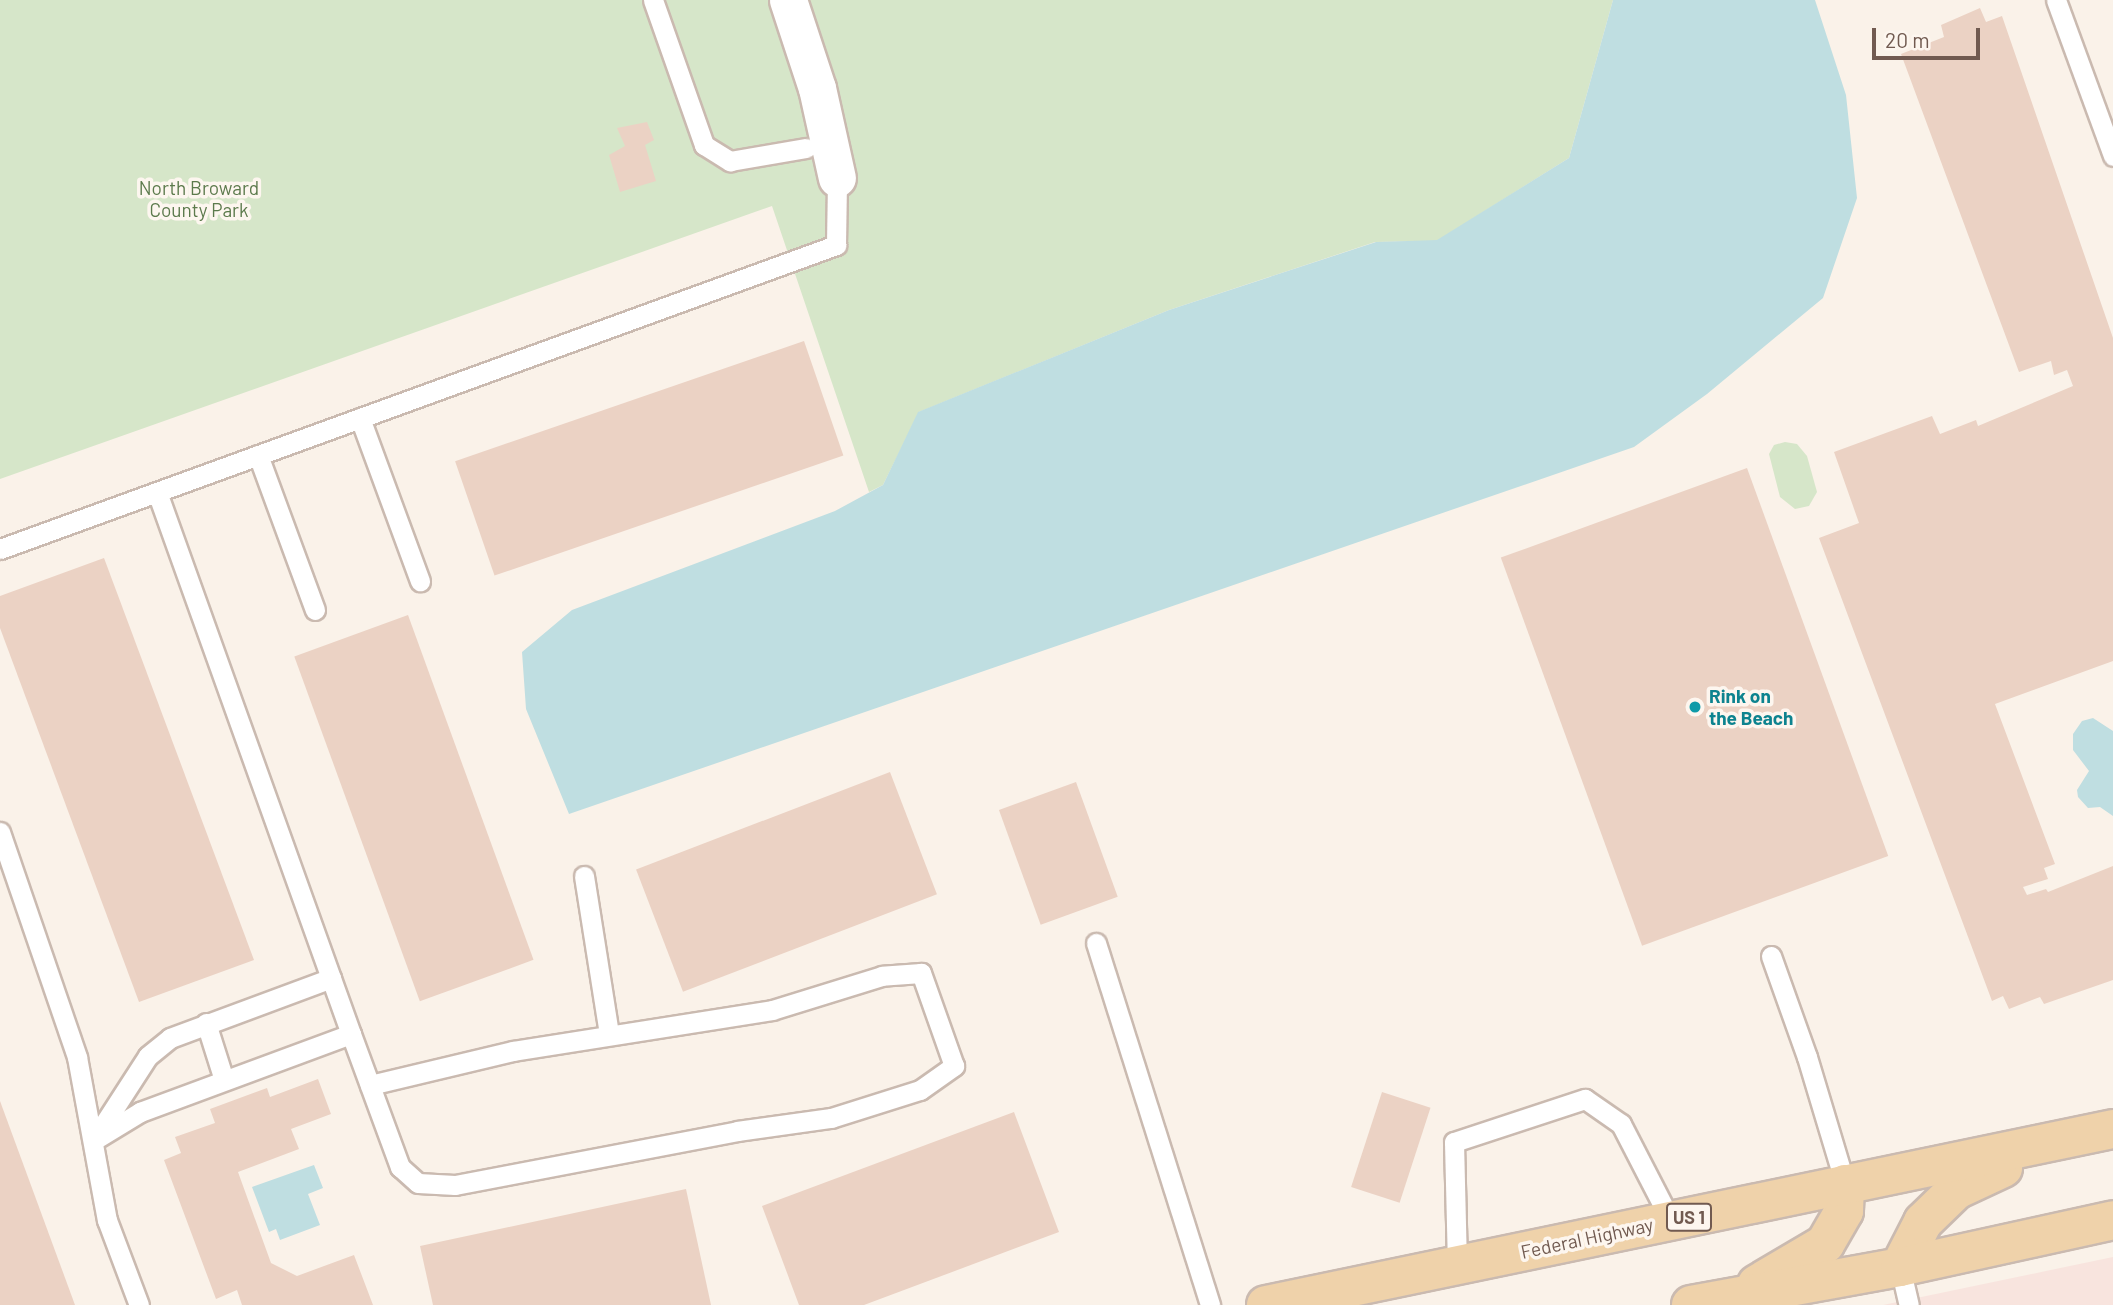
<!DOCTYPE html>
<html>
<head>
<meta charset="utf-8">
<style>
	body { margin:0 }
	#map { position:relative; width:2113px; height:1305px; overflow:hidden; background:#faf2e9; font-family:Barlow,sans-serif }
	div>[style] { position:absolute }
	.commercial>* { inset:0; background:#f8e4de }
	.green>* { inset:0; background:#d6e6c9 }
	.water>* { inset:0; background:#bfdee1 }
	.building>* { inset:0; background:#ebd2c4; transform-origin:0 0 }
	.roads { filter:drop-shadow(2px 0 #cabab0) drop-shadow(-2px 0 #cabab0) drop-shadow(0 2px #cabab0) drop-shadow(0 -2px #cabab0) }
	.lane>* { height:19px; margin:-9.5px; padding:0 9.5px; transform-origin:9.5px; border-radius:9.5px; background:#fff }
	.street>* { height:37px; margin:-18.5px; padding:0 18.5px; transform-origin:18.5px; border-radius:18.5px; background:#fff }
	.primary>* { height:38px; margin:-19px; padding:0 19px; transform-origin:19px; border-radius:19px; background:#efd2aa }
	.dots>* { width:19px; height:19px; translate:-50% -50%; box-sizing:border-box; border:4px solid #fdf6ef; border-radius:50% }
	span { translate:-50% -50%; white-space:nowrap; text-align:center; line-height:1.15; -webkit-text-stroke:7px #fdf6ef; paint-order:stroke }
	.shield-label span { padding:2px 5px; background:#fdf6ef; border:2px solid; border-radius:5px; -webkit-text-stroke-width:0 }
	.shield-label { font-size:18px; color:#715a50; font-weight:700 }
	.park-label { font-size:19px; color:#5c7a4c }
	.culture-label { font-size:19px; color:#0d838f; font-weight:700 }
	.left { translate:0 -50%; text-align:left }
	.street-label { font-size:19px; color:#715a50 }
	.scale { position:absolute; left:1872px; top:28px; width:108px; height:32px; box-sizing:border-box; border:4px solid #715a50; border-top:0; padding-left:9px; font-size:21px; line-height:24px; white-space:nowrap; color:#715a50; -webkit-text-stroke:5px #fdf6ef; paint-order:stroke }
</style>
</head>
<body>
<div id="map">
	<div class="commercial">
		<i style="clip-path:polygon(2113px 1257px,2113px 1305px,1883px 1305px)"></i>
	</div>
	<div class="green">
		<i style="clip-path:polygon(0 0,1613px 0,1569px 158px,1437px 241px,1375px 242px,1169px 310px,919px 412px,883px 485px,869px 492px,772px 206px,0 479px)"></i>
		<i style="clip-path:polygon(1785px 442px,1797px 444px,1807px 456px,1817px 492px,1809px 506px,1795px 509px,1780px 497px,1769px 454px,1774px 445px)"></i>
	</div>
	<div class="water">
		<i style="clip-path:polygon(1613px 0,1815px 0,1846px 95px,1857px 198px,1823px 298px,1707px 394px,1634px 447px,569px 814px,526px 709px,522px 652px,572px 610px,835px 511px,883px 485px,918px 412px,1169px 310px,1376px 242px,1437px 240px,1569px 158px)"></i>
		<i style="clip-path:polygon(2093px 718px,2113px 731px,2113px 816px,2100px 807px,2088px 808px,2078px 797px,2077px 790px,2089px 771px,2073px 750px,2073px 734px,2082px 721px)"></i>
		<i style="clip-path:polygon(314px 1165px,323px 1188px,308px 1194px,320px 1225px,280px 1240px,276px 1229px,269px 1232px,252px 1187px)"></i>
	</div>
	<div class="building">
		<i style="clip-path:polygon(1980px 8px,1986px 22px,2002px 16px,2113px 338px,2113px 661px,1995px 704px,2055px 864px,2044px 868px,2048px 879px,2023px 887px,2027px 895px,2046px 889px,2048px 892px,2113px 866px,2113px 980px,2044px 1004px,2040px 997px,2009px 1009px,2003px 996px,1992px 1001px,1819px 538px,1859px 523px,1834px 452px,1932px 416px,1940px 434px,1976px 420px,1978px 426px,2073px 386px,2067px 370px,2054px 375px,2051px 361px,2019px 372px,1901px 54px,1944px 37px,1941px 25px)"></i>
		<i style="clip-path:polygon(647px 122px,654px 140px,645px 145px,656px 181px,620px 192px,609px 155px,625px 146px,617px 128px)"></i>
		<i style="left:804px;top:341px;width:121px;height:369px;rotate:71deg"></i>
		<i style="left:1747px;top:468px;width:413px;height:262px;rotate:70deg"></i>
		<i style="clip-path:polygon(104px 558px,254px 960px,139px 1002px,0 628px,0 596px)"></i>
		<i style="left:408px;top:615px;width:367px;height:121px;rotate:70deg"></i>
		<i style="left:890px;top:772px;width:131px;height:272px;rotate:69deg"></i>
		<i style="left:1076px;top:782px;width:122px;height:82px;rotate:70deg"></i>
		<i style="clip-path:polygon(318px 1079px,331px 1114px,291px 1129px,299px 1149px,238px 1172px,271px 1263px,297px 1276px,354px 1255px,373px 1305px,242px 1305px,237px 1290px,216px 1299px,164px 1160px,181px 1153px,175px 1137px,215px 1123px,210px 1109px,267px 1088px,270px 1097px)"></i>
		<i style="left:1382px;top:1092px;width:51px;height:100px;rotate:18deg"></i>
		<i style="clip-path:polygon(0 1101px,75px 1305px,0 1305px)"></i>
		<i style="clip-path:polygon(1014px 1112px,1059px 1232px,864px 1305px,799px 1305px,762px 1206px)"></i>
		<i style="clip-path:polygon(686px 1189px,711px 1305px,433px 1305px,420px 1246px)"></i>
	</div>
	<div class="roads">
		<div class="lane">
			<i style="left:653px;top:0;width:154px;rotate:70.6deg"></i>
			<i style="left:704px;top:145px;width:31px;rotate:32deg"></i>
			<i style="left:730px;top:161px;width:77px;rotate:-9.7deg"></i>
			<i style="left:2056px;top:0;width:166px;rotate:69.9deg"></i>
			<i style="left:360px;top:418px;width:174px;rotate:69.8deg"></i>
			<i style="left:258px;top:455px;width:165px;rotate:69.8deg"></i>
			<i style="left:157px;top:492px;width:576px;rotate:70.31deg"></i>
			<i style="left:351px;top:1034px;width:142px;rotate:69.8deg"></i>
			<i style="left:400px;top:1167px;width:24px;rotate:42deg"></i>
			<i style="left:418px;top:1183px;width:37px;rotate:3deg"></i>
			<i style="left:455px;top:1185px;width:287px;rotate:-10.8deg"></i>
			<i style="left:737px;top:1131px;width:95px;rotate:-7.9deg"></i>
			<i style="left:831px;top:1118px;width:93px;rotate:-17.5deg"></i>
			<i style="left:920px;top:1090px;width:42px;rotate:-35.2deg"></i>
			<i style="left:954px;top:1066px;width:99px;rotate:-109.5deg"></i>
			<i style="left:921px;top:973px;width:39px;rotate:176deg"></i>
			<i style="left:882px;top:976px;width:115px;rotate:162.8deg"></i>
			<i style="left:772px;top:1010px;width:262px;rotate:171deg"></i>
			<i style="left:513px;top:1051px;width:147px;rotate:166.6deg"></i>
			<i style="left:0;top:549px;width:890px;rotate:-19.98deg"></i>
			<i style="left:836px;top:245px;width:67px;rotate:-89.1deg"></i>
			<i style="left:0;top:832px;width:238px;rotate:71.1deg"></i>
			<i style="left:77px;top:1057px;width:166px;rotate:79.6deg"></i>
			<i style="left:107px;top:1220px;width:91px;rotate:69.4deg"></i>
			<i style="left:584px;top:876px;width:159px;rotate:81deg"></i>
			<i style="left:1096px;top:943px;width:380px;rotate:72.5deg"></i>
			<i style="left:1771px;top:956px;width:107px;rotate:70.4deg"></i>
			<i style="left:1807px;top:1057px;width:133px;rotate:73.3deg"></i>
			<i style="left:206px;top:1023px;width:60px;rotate:72.5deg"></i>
			<i style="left:96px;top:1139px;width:52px;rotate:-31.5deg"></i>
			<i style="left:140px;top:1112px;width:225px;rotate:-20.3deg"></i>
			<i style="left:93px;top:1141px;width:101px;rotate:-57.1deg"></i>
			<i style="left:148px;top:1056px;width:28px;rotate:-39deg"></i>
			<i style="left:170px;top:1038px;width:172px;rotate:-20.4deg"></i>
			<i style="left:1457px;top:1265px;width:123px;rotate:-91.4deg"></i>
			<i style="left:1454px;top:1142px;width:138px;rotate:-18.2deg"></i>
			<i style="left:1585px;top:1099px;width:44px;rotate:34.8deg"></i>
			<i style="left:1621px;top:1124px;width:109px;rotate:62.7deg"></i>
			<i style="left:1900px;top:1267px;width:39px;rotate:77deg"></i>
		</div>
		<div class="street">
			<i style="left:788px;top:0;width:93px;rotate:71.8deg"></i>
			<i style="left:817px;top:88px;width:92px;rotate:77.5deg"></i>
		</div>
		<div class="primary">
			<i style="left:1900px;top:1267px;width:51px;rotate:-62.9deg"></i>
			<i style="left:1923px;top:1222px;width:46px;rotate:-44.1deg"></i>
			<i style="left:1956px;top:1190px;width:52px;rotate:-25.1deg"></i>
			<i style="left:1757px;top:1284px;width:79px;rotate:-30.5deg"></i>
			<i style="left:1825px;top:1244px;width:38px;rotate:-60deg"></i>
			<i style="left:1844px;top:1211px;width:27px;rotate:-88deg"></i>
			<i style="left:1266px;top:1305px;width:865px;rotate:-11.74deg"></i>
			<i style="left:1691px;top:1305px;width:212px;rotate:-10.3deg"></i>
			<i style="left:1900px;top:1267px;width:218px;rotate:-12.4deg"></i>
		</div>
	</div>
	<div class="dots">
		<i style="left:1695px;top:707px;background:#0f9aa8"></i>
	</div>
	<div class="shield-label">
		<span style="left:1689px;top:1217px">US 1</span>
	</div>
	<div class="park-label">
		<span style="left:199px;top:199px">North Broward<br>County Park</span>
	</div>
	<div class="culture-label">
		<span class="left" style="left:1709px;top:707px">Rink on<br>the Beach</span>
	</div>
	<div class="street-label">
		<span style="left:1587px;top:1238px;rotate:-12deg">Federal Highway</span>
	</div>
	<div class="scale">20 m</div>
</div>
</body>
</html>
